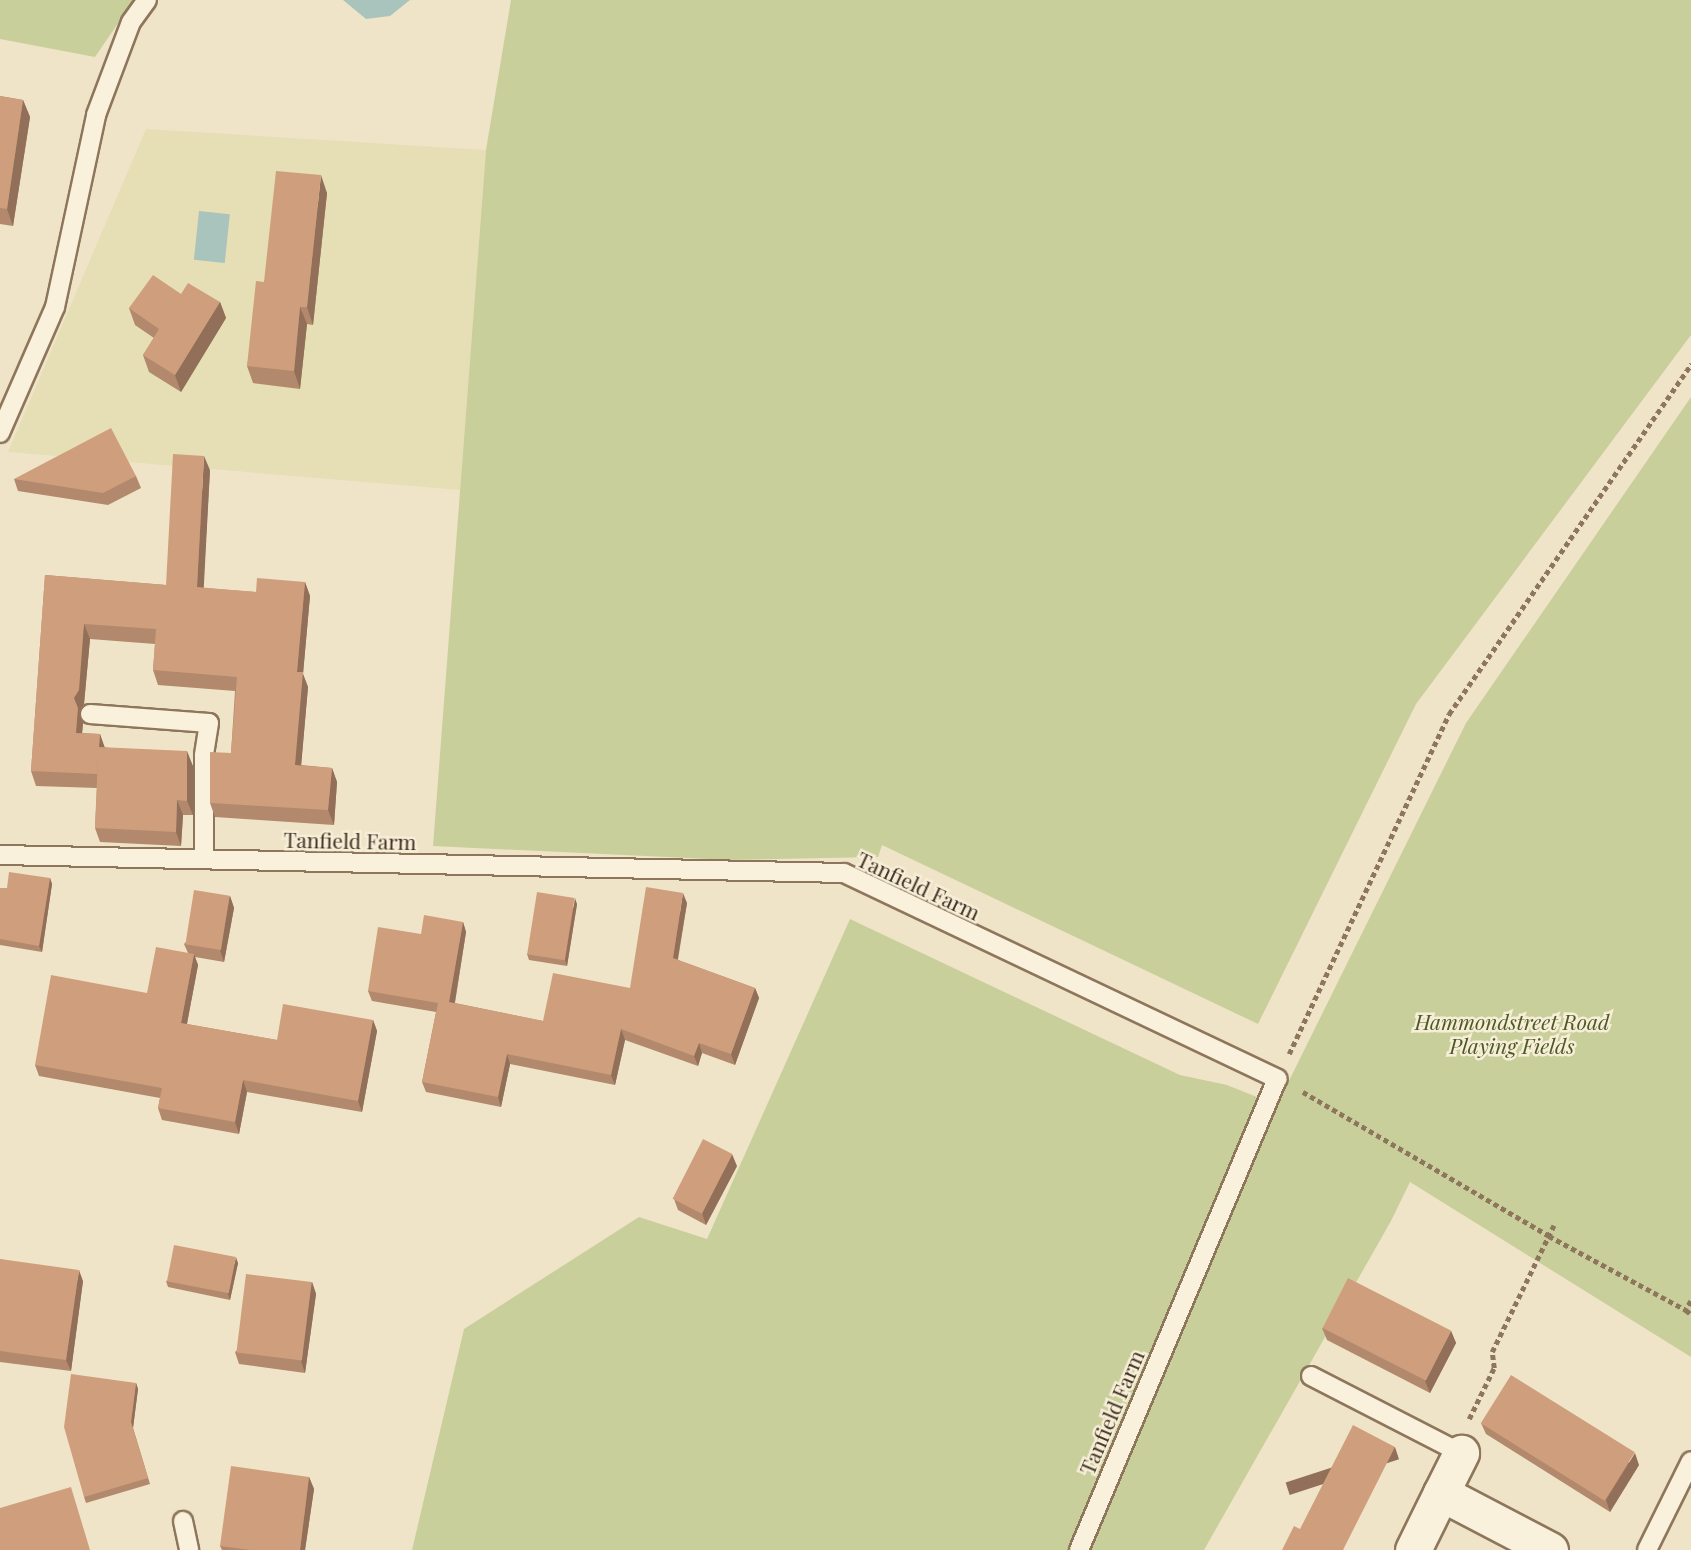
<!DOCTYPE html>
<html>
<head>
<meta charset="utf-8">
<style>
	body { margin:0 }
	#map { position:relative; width:1691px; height:1550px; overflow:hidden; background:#f0e4c8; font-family:"Playfair Display",serif }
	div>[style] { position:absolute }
	.farmland>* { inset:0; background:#e6deb5 }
	.green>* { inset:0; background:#c9cf9b }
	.water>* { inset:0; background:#a9c4bc; transform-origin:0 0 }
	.path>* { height:4.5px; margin-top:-2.25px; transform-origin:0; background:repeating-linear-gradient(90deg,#8d765c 0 5px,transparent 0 8.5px) }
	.roads { filter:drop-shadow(2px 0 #8d765c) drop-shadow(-2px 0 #8d765c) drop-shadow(0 2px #8d765c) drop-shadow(0 -2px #8d765c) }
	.lane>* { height:18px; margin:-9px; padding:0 9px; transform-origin:9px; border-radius:9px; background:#faf1dc }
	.street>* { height:35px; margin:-17.5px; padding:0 17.5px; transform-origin:17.5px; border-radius:17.5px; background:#faf1dc }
	.wall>* { inset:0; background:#b2896c }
	.shaded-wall>* { inset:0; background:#916f58; transform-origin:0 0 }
	.building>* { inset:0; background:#cf9f7d; transform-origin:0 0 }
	span { translate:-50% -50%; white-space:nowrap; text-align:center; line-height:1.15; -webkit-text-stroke:5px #f7eed8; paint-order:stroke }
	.street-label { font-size:21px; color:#3d2e20 }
	.park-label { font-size:21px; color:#4d5a26; font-style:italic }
</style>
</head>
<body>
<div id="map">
	<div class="farmland">
		<i style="clip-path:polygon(146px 129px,486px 150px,460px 490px,8px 452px)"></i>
	</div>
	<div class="green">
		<i style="clip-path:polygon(0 0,134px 0,95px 57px,0 39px)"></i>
		<i style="clip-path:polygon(511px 0,1691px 0,1691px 335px,1416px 704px,1258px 1024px,882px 845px,878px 857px,730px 860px,433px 846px,486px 150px)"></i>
		<i style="clip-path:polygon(1691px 397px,1691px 1357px,1410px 1182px,1391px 1221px,1204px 1550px,412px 1550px,464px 1329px,639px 1217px,707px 1239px,850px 919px,1180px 1075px,1227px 1085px,1277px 1105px,1466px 723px)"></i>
	</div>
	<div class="water">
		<i style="clip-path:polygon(343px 0,410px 0,390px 16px,366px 19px)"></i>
		<i style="left:199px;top:211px;width:31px;height:49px;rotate:6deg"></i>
	</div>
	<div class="path">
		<i style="left:1289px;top:1054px;width:376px;rotate:-64.8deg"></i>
		<i style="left:1449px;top:714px;width:426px;rotate:-55.3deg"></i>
		<i style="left:1303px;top:1092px;width:285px;rotate:30.3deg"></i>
		<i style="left:1549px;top:1236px;width:156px;rotate:28.4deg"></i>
		<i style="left:1691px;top:1301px;width:10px;rotate:119deg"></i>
		<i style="left:1686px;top:1310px;width:6px;rotate:39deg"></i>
		<i style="left:1469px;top:1419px;width:57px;rotate:-63.9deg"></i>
		<i style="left:1494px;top:1368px;width:16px;rotate:-97deg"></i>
		<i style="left:1492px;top:1352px;width:141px;rotate:-64deg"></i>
	</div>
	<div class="roads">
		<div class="lane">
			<i style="left:0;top:433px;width:137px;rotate:-66.4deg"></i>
			<i style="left:55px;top:307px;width:196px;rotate:-77.9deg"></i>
			<i style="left:96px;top:115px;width:99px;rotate:-69.4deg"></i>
			<i style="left:131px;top:22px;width:27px;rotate:-54deg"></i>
			<i style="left:90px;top:714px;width:119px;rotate:4.3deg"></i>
			<i style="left:209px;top:723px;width:33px;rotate:99deg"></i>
			<i style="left:204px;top:756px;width:103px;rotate:90deg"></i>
			<i style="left:0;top:855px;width:844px;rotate:1.22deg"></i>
			<i style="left:844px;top:873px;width:480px;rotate:25.4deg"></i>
			<i style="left:1277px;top:1079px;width:511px;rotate:112.8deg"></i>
			<i style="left:1311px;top:1376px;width:169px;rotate:27.2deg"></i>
			<i style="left:183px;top:1521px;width:30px;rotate:78deg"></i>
			<i style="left:1647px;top:1550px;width:99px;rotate:-63.7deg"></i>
		</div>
		<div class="street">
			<i style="left:1441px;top:1493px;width:45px;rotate:-63.4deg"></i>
			<i style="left:1413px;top:1550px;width:64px;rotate:-63.8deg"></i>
			<i style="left:1441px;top:1493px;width:123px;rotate:27.6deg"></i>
		</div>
	</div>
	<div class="wall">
		<i style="clip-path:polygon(0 96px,23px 100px,30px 117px,13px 226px,0 224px)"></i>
		<i style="clip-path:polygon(327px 193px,313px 325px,307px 324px,300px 389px,253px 383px,247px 366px,264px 282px)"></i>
		<i style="clip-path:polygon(181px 294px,220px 302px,226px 318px,181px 392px,149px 372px,143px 355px,154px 338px,135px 325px,129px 308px)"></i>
		<i style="clip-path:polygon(210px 470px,203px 588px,256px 592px,305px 582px,310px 596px,303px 674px,308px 687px,301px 765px,332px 768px,337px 782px,334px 825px,215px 817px,210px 803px,231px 753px,235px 691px,158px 685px,153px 670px,155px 644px,90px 639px,84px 704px,79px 712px,83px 723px,82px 733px,100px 734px,104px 747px,193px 766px,193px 815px,183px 815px,181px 846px,100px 842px,95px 828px,97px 788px,36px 786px,31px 771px,45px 575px,166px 585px)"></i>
		<i style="clip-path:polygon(136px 476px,141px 488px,108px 505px,18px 491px,14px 479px)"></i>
		<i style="clip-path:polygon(50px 878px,52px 884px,42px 952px,0 945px,0 888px,7px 888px)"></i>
		<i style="clip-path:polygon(230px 896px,234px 908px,224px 962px,195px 957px,198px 965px,187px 1024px,277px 1040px,373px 1020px,377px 1031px,362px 1112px,247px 1092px,239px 1134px,162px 1120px,158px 1108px,160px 1098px,39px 1076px,35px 1065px,147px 993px,188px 953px,184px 944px)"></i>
		<i style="clip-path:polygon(687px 903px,678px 960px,755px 988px,759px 998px,735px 1065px,702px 1053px,698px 1066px,625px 1040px,615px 1085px,510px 1064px,501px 1107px,426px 1092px,422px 1082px,436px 1012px,372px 1001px,368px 991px,421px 934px,463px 922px,466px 932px,455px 1003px,543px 1021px,630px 988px)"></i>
		<i style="clip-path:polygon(577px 904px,567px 966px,529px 960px,527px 954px)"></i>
		<i style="clip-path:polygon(737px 1166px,706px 1225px,678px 1210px,674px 1199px)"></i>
		<i style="clip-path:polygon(0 1259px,83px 1281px,71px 1371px,0 1362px)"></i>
		<i style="clip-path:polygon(238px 1263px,230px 1300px,168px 1287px,166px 1281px)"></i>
		<i style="clip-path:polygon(312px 1282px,316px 1294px,305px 1373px,239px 1364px,235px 1352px)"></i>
		<i style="clip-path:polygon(1322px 1328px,1451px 1331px,1456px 1343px,1430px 1393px,1327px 1340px)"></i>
		<i style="clip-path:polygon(136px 1383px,138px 1389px,133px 1428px,150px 1484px,86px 1503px,84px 1497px)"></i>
		<i style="clip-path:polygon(1481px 1423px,1639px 1465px,1610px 1512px,1486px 1434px)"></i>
		<i style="clip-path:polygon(309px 1477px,314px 1489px,305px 1550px,222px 1550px,220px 1546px)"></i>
	</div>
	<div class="shaded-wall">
		<i style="clip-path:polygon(23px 100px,30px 117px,13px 226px,7px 209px)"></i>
		<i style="clip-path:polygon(321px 175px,327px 193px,313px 325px,307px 307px)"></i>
		<i style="clip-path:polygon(220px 302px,226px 318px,181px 392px,175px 375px)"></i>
		<i style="clip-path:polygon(300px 307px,307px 324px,300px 389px,294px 371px)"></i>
		<i style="clip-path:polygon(204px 456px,210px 470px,203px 602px,197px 587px)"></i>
		<i style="clip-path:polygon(305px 582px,310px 596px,303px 674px,308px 687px,300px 779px,295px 765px,297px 672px)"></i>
		<i style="clip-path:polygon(84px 624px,90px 639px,84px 704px,79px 712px,83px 723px,81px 747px,76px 733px,74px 698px)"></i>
		<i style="clip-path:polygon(100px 734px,105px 748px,99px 747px)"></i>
		<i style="clip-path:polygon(187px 751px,193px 766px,193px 815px,187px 801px)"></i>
		<i style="clip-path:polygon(332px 768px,337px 782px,334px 825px,328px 810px)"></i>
		<i style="clip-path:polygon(177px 800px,183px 815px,181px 846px,176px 832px)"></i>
		<i style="clip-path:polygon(50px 878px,52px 884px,42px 952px,39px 946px)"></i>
		<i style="clip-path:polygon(683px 893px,687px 903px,676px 968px,673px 958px)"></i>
		<i style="clip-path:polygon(230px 896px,234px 908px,224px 962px,220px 950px)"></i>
		<i style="clip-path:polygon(575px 898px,577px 904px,567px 966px,565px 960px)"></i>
		<i style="clip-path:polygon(463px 922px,466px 932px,453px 1013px,449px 1002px)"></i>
		<i style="clip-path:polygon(194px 954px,198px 965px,185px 1034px,181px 1023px)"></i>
		<i style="clip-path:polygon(755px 988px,759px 998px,735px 1065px,731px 1054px)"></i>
		<i style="clip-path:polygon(373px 1020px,377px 1031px,362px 1112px,358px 1101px)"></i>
		<i style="clip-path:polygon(621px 1029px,625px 1040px,615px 1085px,611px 1075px)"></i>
		<i style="clip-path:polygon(699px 1043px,702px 1053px,698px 1066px,694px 1056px)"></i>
		<i style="clip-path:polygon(507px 1054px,510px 1064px,501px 1107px,498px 1097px)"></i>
		<i style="clip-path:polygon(243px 1080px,247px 1092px,239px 1134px,235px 1122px)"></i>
		<i style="clip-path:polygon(732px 1154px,737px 1166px,706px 1225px,702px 1213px)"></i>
		<i style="clip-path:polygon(236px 1257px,238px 1263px,230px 1300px,228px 1294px)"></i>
		<i style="clip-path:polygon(79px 1270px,83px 1281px,71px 1371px,66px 1360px)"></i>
		<i style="clip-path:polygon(312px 1282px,316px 1294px,305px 1373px,301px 1361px)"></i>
		<i style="clip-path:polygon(1451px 1331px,1456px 1343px,1430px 1393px,1425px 1381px)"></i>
		<i style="clip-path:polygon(136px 1383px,138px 1389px,133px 1428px,150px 1484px,131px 1422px)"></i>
		<i style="left:1395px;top:1447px;width:13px;height:115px;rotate:72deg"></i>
		<i style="clip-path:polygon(1635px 1453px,1639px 1465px,1610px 1512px,1606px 1500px)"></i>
		<i style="clip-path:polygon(309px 1477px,314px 1489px,305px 1550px,300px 1550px)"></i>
	</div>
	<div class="building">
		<i style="clip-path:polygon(0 96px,23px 100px,7px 209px,0 208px)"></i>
		<i style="clip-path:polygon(276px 171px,321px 175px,307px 307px,300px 307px,294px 371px,247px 366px,256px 281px,264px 282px)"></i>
		<i style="clip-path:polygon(153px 275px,181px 294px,188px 283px,220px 302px,175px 375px,143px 355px,159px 329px,129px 308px)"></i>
		<i style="clip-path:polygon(111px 428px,136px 476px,103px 493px,14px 479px)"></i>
		<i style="clip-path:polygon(173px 454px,204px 456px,197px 587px,256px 592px,257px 578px,305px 582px,297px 672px,303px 672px,295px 765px,332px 768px,328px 810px,210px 803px,210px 752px,231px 753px,237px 677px,153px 670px,156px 629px,84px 624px,79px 690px,74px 698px,78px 708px,76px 733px,100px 734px,99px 747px,187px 751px,187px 801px,177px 800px,176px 832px,95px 828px,98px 756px,97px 774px,31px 771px,45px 575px,166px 585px)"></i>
		<i style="clip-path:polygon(9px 872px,50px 878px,39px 946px,0 939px,0 888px,7px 888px)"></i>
		<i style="clip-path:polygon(646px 887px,683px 893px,673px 958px,755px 988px,731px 1054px,699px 1043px,694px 1056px,621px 1029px,611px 1075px,507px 1054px,498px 1097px,422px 1082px,438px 1003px,368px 991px,378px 927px,421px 934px,424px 915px,463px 922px,449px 1002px,543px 1021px,553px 973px,630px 988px)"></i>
		<i style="left:194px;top:890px;width:36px;height:55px;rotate:9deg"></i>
		<i style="left:537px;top:892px;width:38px;height:63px;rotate:9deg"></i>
		<i style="clip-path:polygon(156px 947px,194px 954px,181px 1023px,277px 1040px,283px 1004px,373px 1020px,358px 1101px,243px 1080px,235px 1122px,158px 1108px,162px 1088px,35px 1065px,51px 975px,147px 993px)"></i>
		<i style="left:703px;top:1139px;width:33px;height:67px;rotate:27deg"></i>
		<i style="left:174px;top:1245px;width:63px;height:37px;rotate:11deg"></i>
		<i style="clip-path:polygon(0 1259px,79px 1270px,66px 1360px,0 1351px)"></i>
		<i style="left:246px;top:1274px;width:66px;height:79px;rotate:7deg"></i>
		<i style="left:1348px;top:1278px;width:116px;height:56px;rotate:27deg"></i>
		<i style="clip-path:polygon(71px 1374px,136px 1383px,131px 1422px,148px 1478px,84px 1497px,64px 1427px)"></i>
		<i style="left:1511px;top:1375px;width:146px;height:57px;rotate:32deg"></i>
		<i style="clip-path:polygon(1353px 1425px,1395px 1447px,1343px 1550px,1282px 1550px,1294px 1526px,1300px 1529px)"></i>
		<i style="clip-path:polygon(231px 1466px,309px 1477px,300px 1550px,250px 1550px,220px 1546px)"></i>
		<i style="clip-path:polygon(71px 1487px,90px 1550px,0 1550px,0 1508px)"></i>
	</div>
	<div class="street-label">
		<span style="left:350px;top:840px;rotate:1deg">Tanfield Farm</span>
		<span style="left:919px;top:885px;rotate:25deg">Tanfield Farm</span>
		<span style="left:1111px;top:1412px;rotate:-67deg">Tanfield Farm</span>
	</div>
	<div class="park-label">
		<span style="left:1512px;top:1033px">Hammondstreet Road<br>Playing Fields</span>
	</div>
</div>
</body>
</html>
